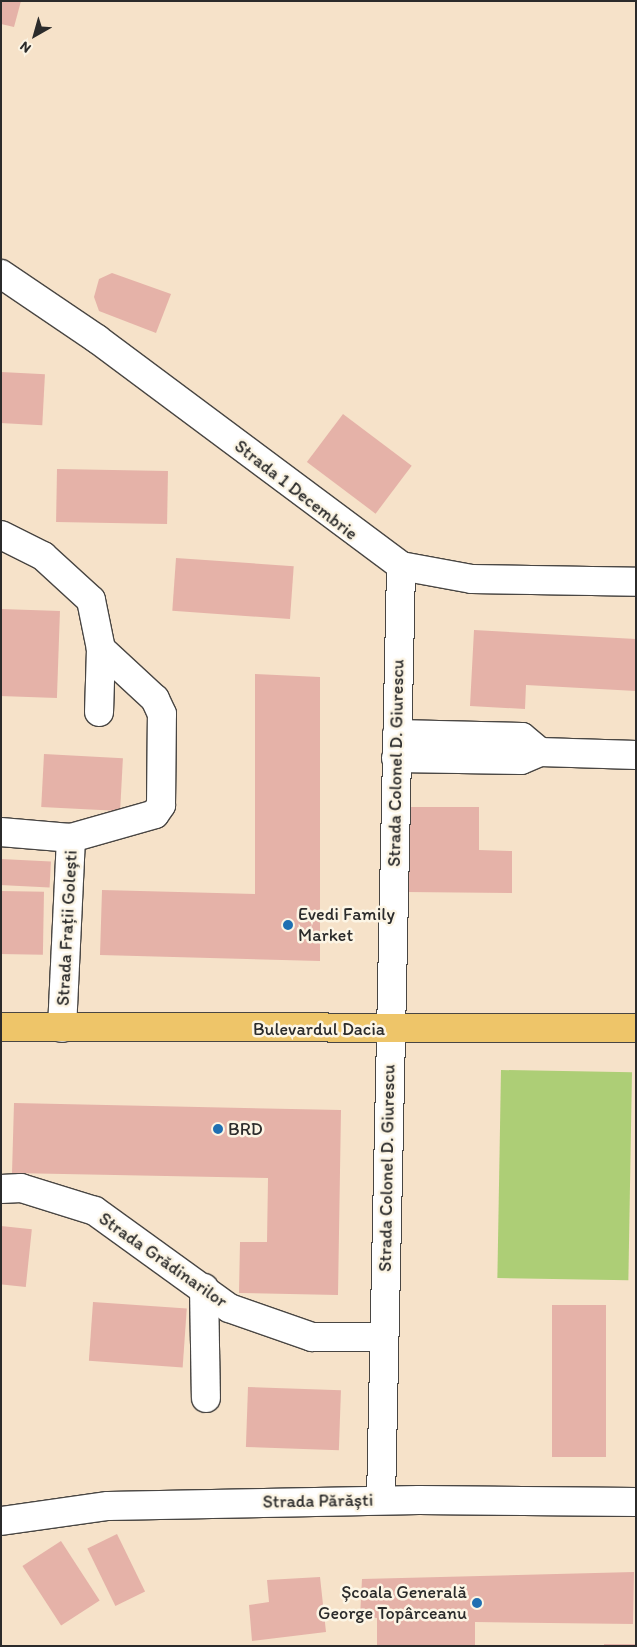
<!DOCTYPE html>
<html>
<head>
<meta charset="utf-8">
<style>
	body { margin:0 }
	#map { position:relative; width:637px; height:1647px; overflow:hidden; background:#f6e2c9; font-family:Itim,sans-serif }
	div>[style] { position:absolute }
	.green>* { inset:0; background:#adce76; transform-origin:0 0 }
	.building>* { inset:0; background:#e5b2a8; transform-origin:0 0 }
	.roads { filter:drop-shadow(1px 0 #494643) drop-shadow(-1px 0 #494643) drop-shadow(0 1px #494643) drop-shadow(0 -1px #494643) }
	.minor>* { height:28px; margin:-14px; padding:0 14px; transform-origin:14px; border-radius:14px; background:#fff }
	.major>* { height:28px; margin:-14px; padding:0 14px; transform-origin:14px; border-radius:14px; background:#eec569 }
	.dots>* { width:14px; height:14px; translate:-50% -50%; box-sizing:border-box; border:2px solid #fcf5e5; border-radius:50% }
	span { translate:-50% -50%; white-space:nowrap; text-align:center; line-height:1.15; -webkit-text-stroke:5px #fcf5e5; paint-order:stroke }
	.street-label { font-size:18px; color:#2b2b2b }
	.poi-label { font-size:18px; color:#2b2b2b }
	.left { translate:0 -50%; text-align:left }
	.right { translate:-100% -50%; text-align:right }
	.frame { position:absolute; inset:0; border:2px solid #2b2b2b; pointer-events:none }
	.north { position:absolute; left:10px; top:10px; width:50px; height:50px; -webkit-text-stroke:4px #fcf5e5; paint-order:stroke; rotate:218deg; font-size:14px; font-weight:700; line-height:20px; text-align:center; color:#2b2b2b }
	.north::after { content:''; display:block; margin:auto; width:18px; height:22px; background:#2b2b2b; clip-path:polygon(50% 0,100% 100%,50% 72%,0 100%) }
</style>
</head>
<body>
<div id="map">
	<div class="green">
		<i style="left:501px;top:1070px;width:131px;height:208px;rotate:1deg"></i>
	</div>
	<div class="building">
		<i style="clip-path:polygon(1px 1px,21px 1px,14px 27px,1px 24px)"></i>
		<i style="clip-path:polygon(112px 273px,171px 294px,156px 333px,99px 311px,94px 297px,99px 279px)"></i>
		<i style="left:1px;top:372px;width:44px;height:51px;rotate:3deg"></i>
		<i style="left:343px;top:414px;width:86px;height:60px;rotate:37deg"></i>
		<i style="left:57px;top:469px;width:111px;height:53px;rotate:1deg"></i>
		<i style="left:176px;top:558px;width:118px;height:53px;rotate:4deg"></i>
		<i style="left:1px;top:609px;width:59px;height:87px;rotate:2deg"></i>
		<i style="clip-path:polygon(474px 630px,636px 639px,636px 691px,526px 685px,525px 709px,470px 706px)"></i>
		<i style="clip-path:polygon(255px 674px,320px 677px,320px 961px,100px 955px,102px 890px,255px 894px)"></i>
		<i style="left:44px;top:754px;width:79px;height:53px;rotate:3deg"></i>
		<i style="clip-path:polygon(406px 807px,479px 807px,479px 850px,512px 851px,512px 893px,406px 892px)"></i>
		<i style="left:1px;top:859px;width:50px;height:26px;rotate:3deg"></i>
		<i style="left:1px;top:891px;width:43px;height:63px;rotate:1deg"></i>
		<i style="clip-path:polygon(14px 1103px,341px 1110px,338px 1295px,239px 1293px,240px 1242px,267px 1242px,268px 1178px,12px 1173px)"></i>
		<i style="left:1px;top:1226px;width:31px;height:58px;rotate:6deg"></i>
		<i style="left:93px;top:1302px;width:94px;height:59px;rotate:4deg"></i>
		<i style="left:552px;top:1305px;width:54px;height:152px"></i>
		<i style="left:248px;top:1387px;width:93px;height:60px;rotate:2deg"></i>
		<i style="left:117px;top:1534px;width:64px;height:33px;rotate:64deg"></i>
		<i style="left:61px;top:1541px;width:71px;height:46px;rotate:57deg"></i>
		<i style="clip-path:polygon(634px 1572px,633px 1624px,475px 1622px,475px 1646px,377px 1645px,377px 1618px,360px 1617px,362px 1579px)"></i>
		<i style="clip-path:polygon(320px 1577px,326px 1632px,252px 1641px,249px 1605px,269px 1602px,267px 1580px)"></i>
		<i style="left:604px;top:1644px;width:32px;height:2px"></i>
	</div>
	<div class="roads">
		<div class="minor">
			<i style="left:1px;top:274px;width:116px;rotate:34.1deg"></i>
			<i style="left:97px;top:339px;width:379px;rotate:36.7deg"></i>
			<i style="left:401px;top:566px;width:72px;rotate:10.4deg"></i>
			<i style="left:472px;top:579px;width:164px;rotate:1deg"></i>
			<i style="left:1px;top:535px;width:47px;rotate:26.6deg"></i>
			<i style="left:43px;top:556px;width:65px;rotate:42.5deg"></i>
			<i style="left:91px;top:600px;width:50px;rotate:78.5deg"></i>
			<i style="left:101px;top:649px;width:63px;rotate:91.8deg"></i>
			<i style="left:397px;top:734px;width:125px;rotate:1.4deg"></i>
			<i style="left:522px;top:737px;width:23px;rotate:40deg"></i>
			<i style="left:396px;top:758px;width:125px;rotate:0.9deg"></i>
			<i style="left:521px;top:760px;width:21px;rotate:-23deg"></i>
			<i style="left:540px;top:752px;width:96px;rotate:1.8deg"></i>
			<i style="left:1px;top:832px;width:70px;rotate:4.9deg"></i>
			<i style="left:71px;top:838px;width:190px;rotate:92.7deg"></i>
			<i style="left:71px;top:838px;width:87px;rotate:-15.9deg"></i>
			<i style="left:155px;top:814px;width:11px;rotate:-56deg"></i>
			<i style="left:161px;top:805px;width:91px;rotate:-89.4deg"></i>
			<i style="left:162px;top:714px;width:17px;rotate:-115deg"></i>
			<i style="left:155px;top:699px;width:74px;rotate:-137.2deg"></i>
			<i style="left:1px;top:1189px;width:20px;rotate:-3deg"></i>
			<i style="left:21px;top:1188px;width:77px;rotate:17.3deg"></i>
			<i style="left:95px;top:1211px;width:165px;rotate:35.9deg"></i>
			<i style="left:229px;top:1308px;width:88px;rotate:19.3deg"></i>
			<i style="left:312px;top:1337px;width:72px"></i>
			<i style="left:204px;top:1288px;width:110px;rotate:89deg"></i>
			<i style="left:381px;top:1500px;width:934px;rotate:-88.77deg"></i>
			<i style="left:1px;top:1521px;width:108px;rotate:-8deg"></i>
			<i style="left:108px;top:1506px;width:311px;rotate:-1.1deg"></i>
			<i style="left:419px;top:1500px;width:217px;rotate:0.5deg"></i>
		</div>
		<div class="major">
			<i style="left:1px;top:1027px;width:635px;rotate:0.09deg"></i>
		</div>
	</div>
	<div class="dots">
		<i style="left:288px;top:925px;background:#1f6fb2"></i>
		<i style="left:218px;top:1129px;background:#1f6fb2"></i>
		<i style="left:477px;top:1603px;background:#1f6fb2"></i>
	</div>
	<div class="street-label">
		<span style="left:296px;top:490px;rotate:38deg">Strada 1 Decembrie</span>
		<span style="left:396px;top:763px;rotate:-89deg">Strada Colonel D. Giurescu</span>
		<span style="left:67px;top:928px;rotate:-87deg">Strada Frații Golești</span>
		<span style="left:319px;top:1029px">Bulevardul Dacia</span>
		<span style="left:387px;top:1168px;rotate:-89deg">Strada Colonel D. Giurescu</span>
		<span style="left:163px;top:1260px;rotate:35deg">Strada Grădinarilor</span>
		<span style="left:318px;top:1501px;rotate:-1deg">Strada Părăști</span>
	</div>
	<div class="poi-label">
		<span class="left" style="left:298px;top:925px">Evedi Family<br>Market</span>
		<span class="left" style="left:228px;top:1129px">BRD</span>
		<span class="right" style="left:467px;top:1603px">Școala Generală<br>George Topârceanu</span>
	</div>
	<div class="frame"></div>
	<div class="north">N</div>
</div>
</body>
</html>
